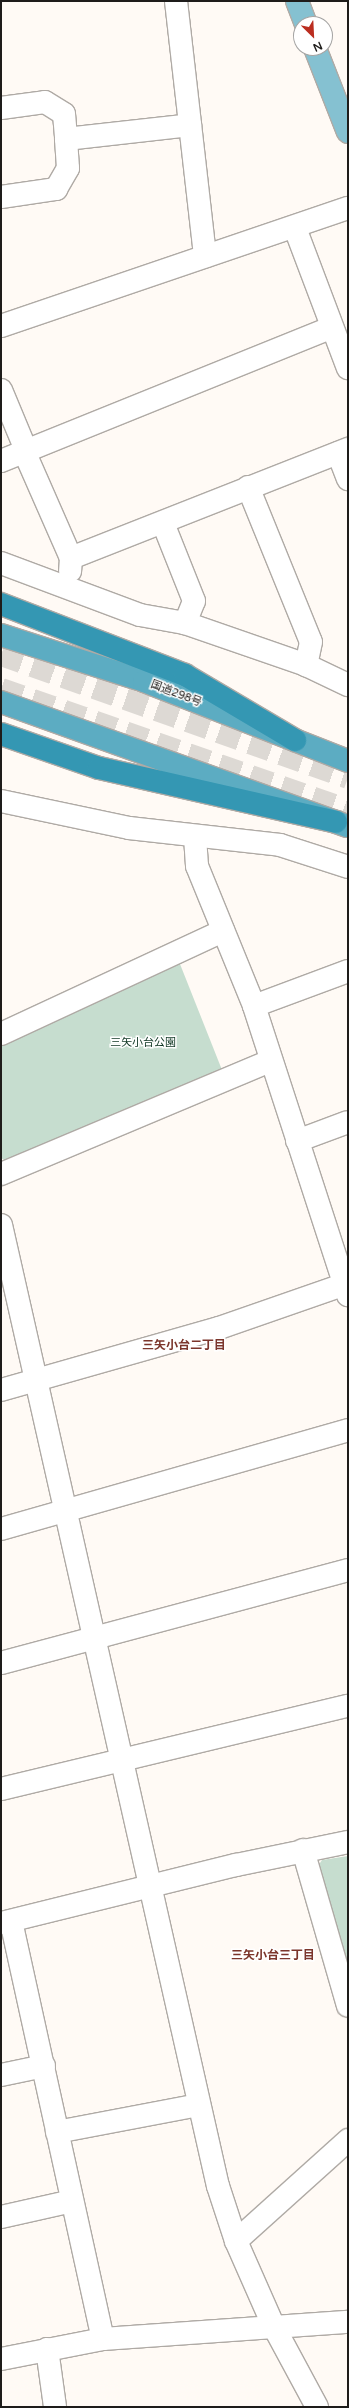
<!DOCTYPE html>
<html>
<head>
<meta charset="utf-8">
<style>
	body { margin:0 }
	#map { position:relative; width:349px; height:2408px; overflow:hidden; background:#fffaf5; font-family:"Varela Round","Noto Sans JP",sans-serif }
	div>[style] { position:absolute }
	.green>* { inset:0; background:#c6ddcf }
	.motorway-tunnel>* { height:22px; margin-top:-11px; transform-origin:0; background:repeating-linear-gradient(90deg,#ddd9d4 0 22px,transparent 0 33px) }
	.roads { filter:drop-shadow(1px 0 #afaaa5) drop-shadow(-1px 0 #afaaa5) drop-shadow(0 1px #afaaa5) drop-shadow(0 -1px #afaaa5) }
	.minor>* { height:22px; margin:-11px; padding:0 11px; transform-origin:11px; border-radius:11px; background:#fff }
	.tertiary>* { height:22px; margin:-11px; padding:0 11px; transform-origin:11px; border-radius:11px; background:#fff }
	.primary>* { height:22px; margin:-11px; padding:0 11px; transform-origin:11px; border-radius:11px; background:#85c1d1 }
	.trunk>* { height:22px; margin:-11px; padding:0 11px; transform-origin:11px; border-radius:11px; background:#5cacc2 }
	.motorway>* { height:22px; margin:-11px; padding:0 11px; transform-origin:11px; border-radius:11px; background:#3497b3 }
	span { translate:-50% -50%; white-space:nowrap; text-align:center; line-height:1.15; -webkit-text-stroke:3px #fff; paint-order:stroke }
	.street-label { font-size:11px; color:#1e1c1a }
	.park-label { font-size:11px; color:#0d3522 }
	.neighbourhood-label { font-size:12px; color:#7b352b; font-weight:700 }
	.frame { position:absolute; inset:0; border:2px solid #1e1c1a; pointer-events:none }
	.north { position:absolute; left:293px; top:16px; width:40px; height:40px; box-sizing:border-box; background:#fff; border:1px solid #a5a4a3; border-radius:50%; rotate:156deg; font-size:11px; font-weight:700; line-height:16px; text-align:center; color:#1e1c1a }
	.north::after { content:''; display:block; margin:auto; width:14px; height:18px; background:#bb2e20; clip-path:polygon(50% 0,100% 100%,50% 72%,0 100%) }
</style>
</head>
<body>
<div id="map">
	<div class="green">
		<i style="clip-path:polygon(178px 959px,224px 1075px,11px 1164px,1px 1158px,1px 1044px)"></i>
		<i style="clip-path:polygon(348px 1856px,348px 1971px,316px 1869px,322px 1860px)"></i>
	</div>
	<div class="motorway-tunnel">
		<i style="left:1px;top:655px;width:368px;rotate:19.5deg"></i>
		<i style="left:1px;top:689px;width:367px;rotate:19.2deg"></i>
	</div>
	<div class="roads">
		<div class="minor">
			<i style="left:176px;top:1px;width:257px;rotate:83.5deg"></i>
			<i style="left:1px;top:108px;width:44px;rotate:-7.8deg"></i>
			<i style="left:45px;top:102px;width:22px;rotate:32deg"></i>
			<i style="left:64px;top:114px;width:25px;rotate:85deg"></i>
			<i style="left:66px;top:139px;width:125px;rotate:-6.4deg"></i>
			<i style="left:1px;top:197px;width:56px;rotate:-8.3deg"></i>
			<i style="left:56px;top:189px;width:24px;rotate:-60deg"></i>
			<i style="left:68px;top:168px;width:29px;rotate:-94deg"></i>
			<i style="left:295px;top:228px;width:150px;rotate:69.3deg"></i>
			<i style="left:1px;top:326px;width:367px;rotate:-18.8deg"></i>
			<i style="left:1px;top:390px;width:65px;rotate:67.4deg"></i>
			<i style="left:24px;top:451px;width:117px;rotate:66.3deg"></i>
			<i style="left:71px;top:558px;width:13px;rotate:94deg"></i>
			<i style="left:338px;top:453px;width:28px;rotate:69deg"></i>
			<i style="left:1px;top:461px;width:356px;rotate:-22deg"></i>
			<i style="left:248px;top:487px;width:167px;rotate:67.9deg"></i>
			<i style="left:311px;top:642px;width:24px;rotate:102deg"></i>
			<i style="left:163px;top:523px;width:84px;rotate:68.3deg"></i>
			<i style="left:194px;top:601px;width:24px;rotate:112deg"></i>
			<i style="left:71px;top:558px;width:298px;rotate:-21.5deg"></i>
			<i style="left:1px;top:563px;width:148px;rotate:20.5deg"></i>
			<i style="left:140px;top:615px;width:46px;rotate:10.1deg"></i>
			<i style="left:185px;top:623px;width:128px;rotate:19.1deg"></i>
			<i style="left:306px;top:665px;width:47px;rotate:25.5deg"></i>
			<i style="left:1px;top:801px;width:131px;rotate:11.9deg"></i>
			<i style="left:129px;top:828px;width:152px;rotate:6.4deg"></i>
			<i style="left:280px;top:845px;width:71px;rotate:17.9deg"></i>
			<i style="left:195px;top:837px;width:29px;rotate:86deg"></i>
			<i style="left:197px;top:866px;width:151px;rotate:67.8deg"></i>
			<i style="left:254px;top:1006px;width:304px;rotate:72deg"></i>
			<i style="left:254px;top:1006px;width:100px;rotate:-20.4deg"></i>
			<i style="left:1px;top:1034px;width:245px;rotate:-24.9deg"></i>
			<i style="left:297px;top:1141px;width:54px;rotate:-20.4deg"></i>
			<i style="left:1px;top:1174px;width:292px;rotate:-22.8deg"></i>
			<i style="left:1px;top:1529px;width:361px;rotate:-15.9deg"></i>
			<i style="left:1px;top:1663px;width:359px;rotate:-15deg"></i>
			<i style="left:1px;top:1789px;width:357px;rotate:-13.5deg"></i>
			<i style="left:303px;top:1850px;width:162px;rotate:73.9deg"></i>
			<i style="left:11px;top:1921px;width:428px;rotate:77.6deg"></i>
			<i style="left:1px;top:1923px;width:242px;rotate:-13.9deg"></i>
			<i style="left:236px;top:1865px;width:114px;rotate:-11.6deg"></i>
			<i style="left:1px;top:2075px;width:44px;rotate:-11.8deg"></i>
			<i style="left:57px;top:2132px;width:144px;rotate:-10.8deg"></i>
			<i style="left:1px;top:2217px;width:73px;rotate:-12.7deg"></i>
			<i style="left:236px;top:2241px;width:151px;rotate:-42deg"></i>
			<i style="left:47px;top:2349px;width:59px;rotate:82.1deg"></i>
			<i style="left:1px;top:2359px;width:104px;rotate:-11.1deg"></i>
			<i style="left:103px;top:2339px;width:246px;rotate:-4deg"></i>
		</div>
		<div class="tertiary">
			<i style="left:1px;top:1225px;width:985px;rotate:77.28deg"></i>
			<i style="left:218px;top:2186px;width:58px;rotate:71.9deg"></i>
			<i style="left:236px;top:2241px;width:94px;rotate:66.2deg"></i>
			<i style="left:274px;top:2327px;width:91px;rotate:61.7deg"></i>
			<i style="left:1px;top:1390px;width:227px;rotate:-15.9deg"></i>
			<i style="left:219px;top:1328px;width:137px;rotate:-19.2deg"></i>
		</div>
		<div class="primary">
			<i style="left:297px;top:1px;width:25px;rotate:69deg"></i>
			<i style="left:315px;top:48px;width:90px;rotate:68.6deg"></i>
		</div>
		<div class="trunk">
			<i style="left:1px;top:635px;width:150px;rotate:17.8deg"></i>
			<i style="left:144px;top:681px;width:219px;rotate:21.4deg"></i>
			<i style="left:1px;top:702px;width:368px;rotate:19.7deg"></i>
		</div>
		<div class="motorway">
			<i style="left:1px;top:604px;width:197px;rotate:21.1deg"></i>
			<i style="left:185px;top:675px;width:128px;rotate:30.6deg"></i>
			<i style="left:1px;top:734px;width:104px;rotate:19.1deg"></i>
			<i style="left:99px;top:768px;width:243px;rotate:12.8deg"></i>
		</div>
	</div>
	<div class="street-label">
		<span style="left:176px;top:694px;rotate:21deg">国道298号</span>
	</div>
	<div class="park-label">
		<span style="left:143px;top:1043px">三矢小台公園</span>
	</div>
	<div class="neighbourhood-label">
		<span style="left:184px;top:1346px">三矢小台二丁目</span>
		<span style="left:273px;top:1956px">三矢小台三丁目</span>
	</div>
	<div class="frame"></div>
	<div class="north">N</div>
</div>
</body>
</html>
